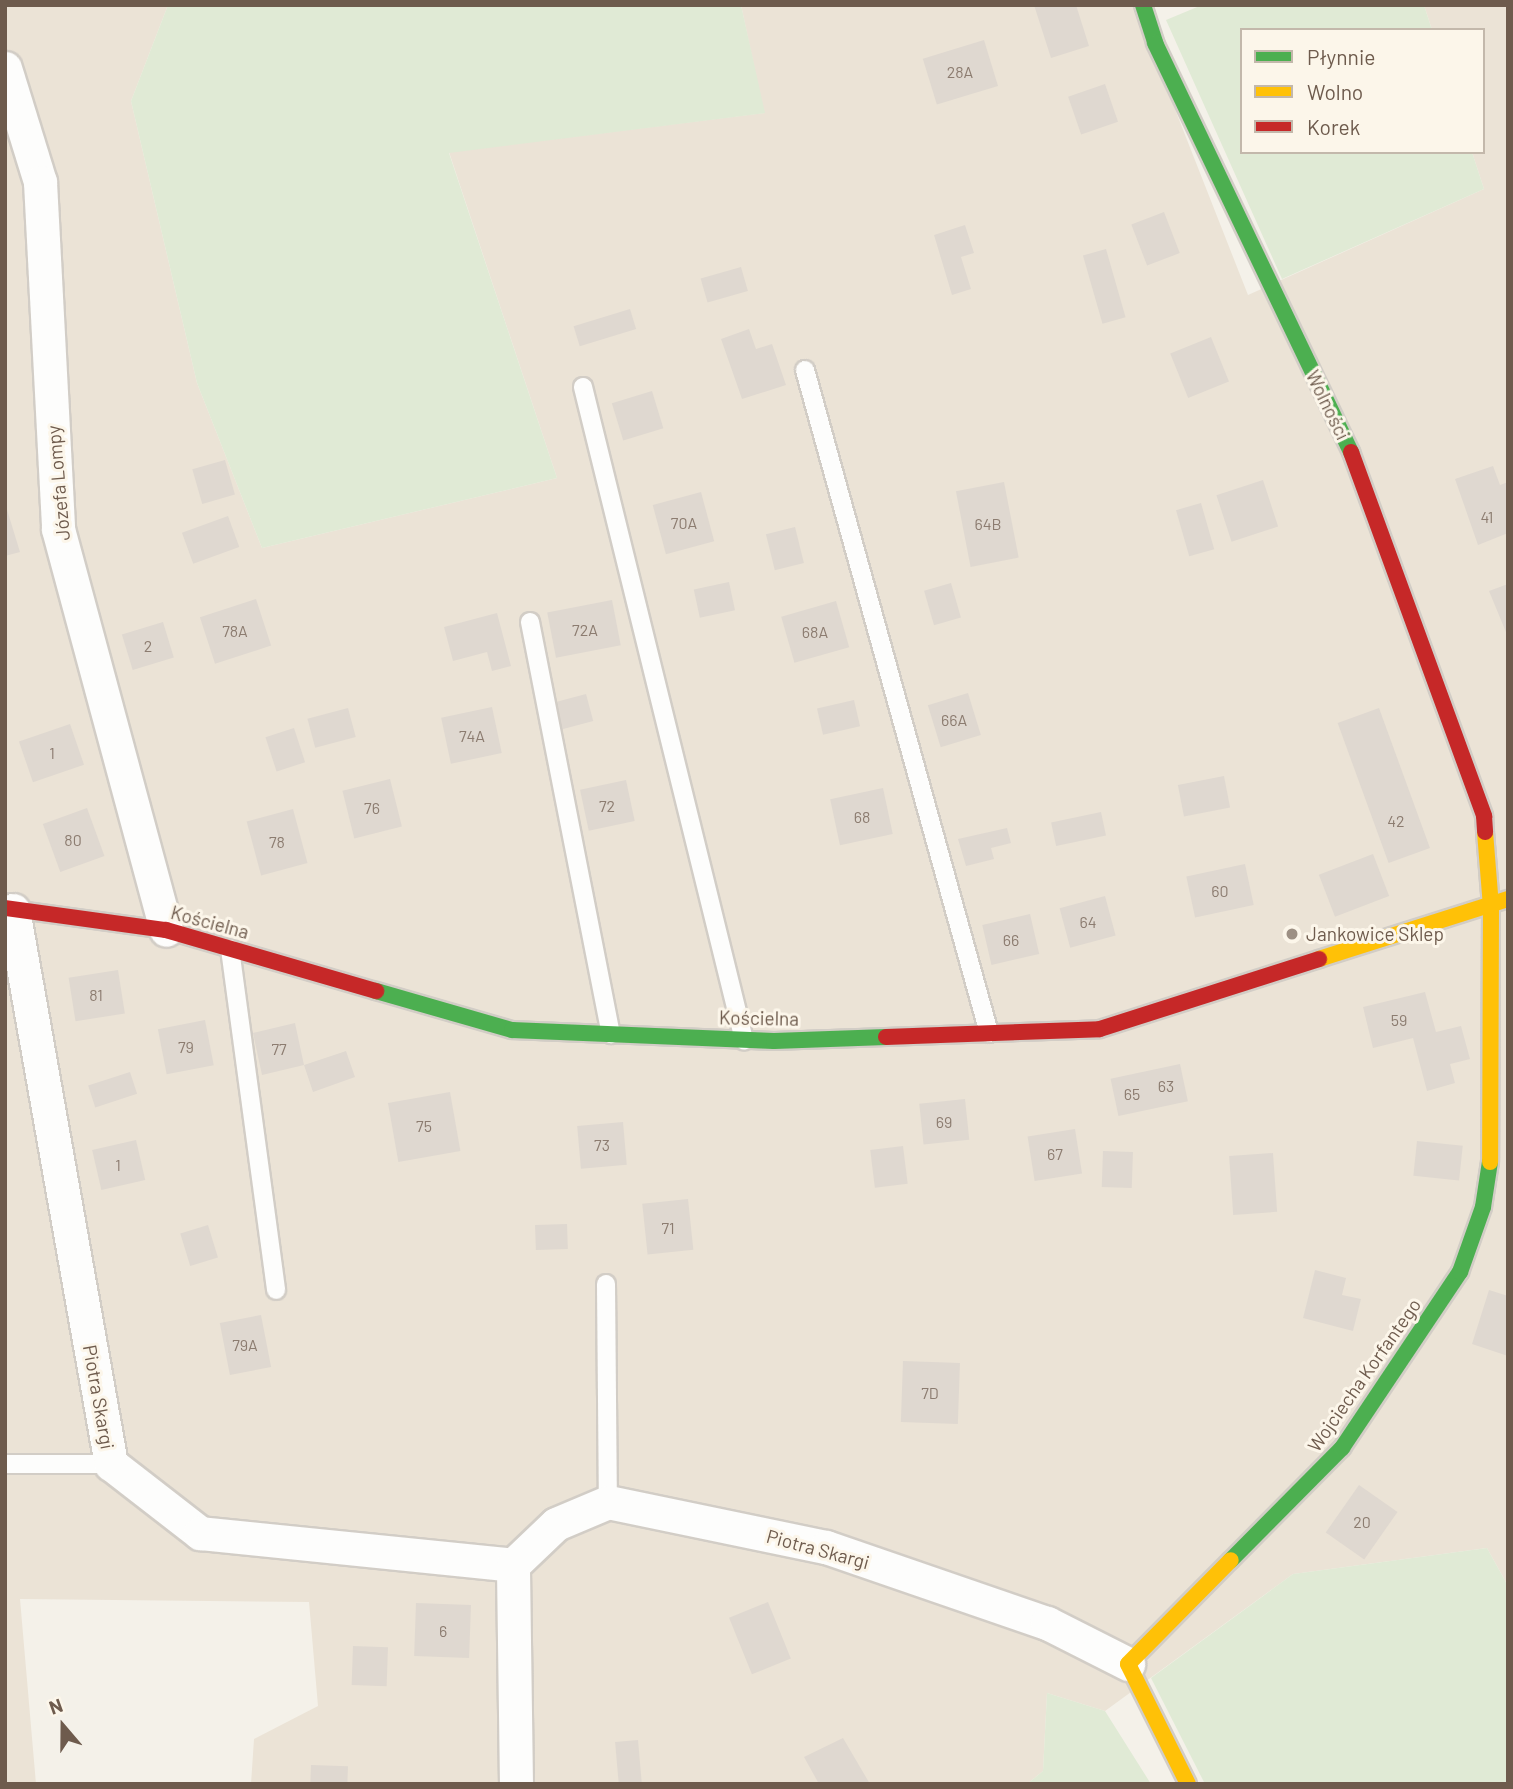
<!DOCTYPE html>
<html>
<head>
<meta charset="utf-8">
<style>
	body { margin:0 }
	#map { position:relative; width:1513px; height:1789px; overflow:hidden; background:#f4f1e9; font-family:Barlow,sans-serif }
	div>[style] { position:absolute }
	.residential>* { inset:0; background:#ebe3d6 }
	.green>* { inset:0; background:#e0ead5 }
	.building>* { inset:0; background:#dfd8d0; transform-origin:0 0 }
	.roads { filter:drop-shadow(2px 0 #d2cdc6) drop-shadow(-2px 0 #d2cdc6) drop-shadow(0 2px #d2cdc6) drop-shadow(0 -2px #d2cdc6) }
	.lane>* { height:18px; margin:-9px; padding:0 9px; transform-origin:9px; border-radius:9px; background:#fdfdfc }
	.street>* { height:33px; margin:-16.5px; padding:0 16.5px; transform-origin:16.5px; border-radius:16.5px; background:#fdfdfc }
	.fast>* { height:16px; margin:-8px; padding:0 8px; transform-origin:8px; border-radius:8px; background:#4caf50 }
	.slow>* { height:16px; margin:-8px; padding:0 8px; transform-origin:8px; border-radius:8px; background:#ffc107 }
	.jam>* { height:16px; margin:-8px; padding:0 8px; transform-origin:8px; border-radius:8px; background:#c62828 }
	.dots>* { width:19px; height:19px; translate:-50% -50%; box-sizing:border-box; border:4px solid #fcf6ea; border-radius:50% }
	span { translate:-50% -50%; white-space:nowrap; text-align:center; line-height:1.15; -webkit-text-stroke:6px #fcf6ea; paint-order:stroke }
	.number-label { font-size:16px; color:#8c7c70 }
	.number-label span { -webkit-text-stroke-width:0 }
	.street-label { font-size:19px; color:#6e5b4d }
	.poi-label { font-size:19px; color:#6e5b4d }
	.left { translate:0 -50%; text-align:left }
	.frame { position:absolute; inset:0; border:7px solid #6e5b4d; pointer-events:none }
	.legend { position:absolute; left:1240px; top:28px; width:245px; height:126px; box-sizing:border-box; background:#fcf6ea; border:2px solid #c3b8ab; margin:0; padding:9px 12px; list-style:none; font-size:21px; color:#6e5b4d }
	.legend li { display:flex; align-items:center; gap:14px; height:35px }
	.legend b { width:35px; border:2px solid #c3b8ab }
	.north { position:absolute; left:28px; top:1691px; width:70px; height:70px; -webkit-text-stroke:5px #fcf6ea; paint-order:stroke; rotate:340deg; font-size:19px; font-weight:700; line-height:28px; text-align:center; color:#6e5b4d }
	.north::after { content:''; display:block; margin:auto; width:24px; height:32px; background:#6e5b4d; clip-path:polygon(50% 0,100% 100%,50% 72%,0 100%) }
</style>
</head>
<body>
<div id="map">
	<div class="residential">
		<i style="clip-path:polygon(5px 5px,168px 5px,131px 101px,197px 383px,262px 548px,557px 478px,449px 152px,764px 113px,741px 5px,1134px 5px,1248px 295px,1484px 189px,1472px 152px,1483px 152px,1483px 30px,1432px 30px,1424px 5px,1508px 5px,1508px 1586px,1487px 1548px,1293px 1574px,1105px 1711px,1047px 1693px,1043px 1771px,1027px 1784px,251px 1784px,254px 1739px,318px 1706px,309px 1602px,20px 1599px,36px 1784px,5px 1784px)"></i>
	</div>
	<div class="green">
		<i style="clip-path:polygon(168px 5px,741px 5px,765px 113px,449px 153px,557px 478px,262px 548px,197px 383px,131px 101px)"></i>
		<i style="clip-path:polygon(1202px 5px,1424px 5px,1432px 30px,1242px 30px,1242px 152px,1472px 152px,1484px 189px,1282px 279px,1166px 20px)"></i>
		<i style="clip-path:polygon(1487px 1548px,1508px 1586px,1508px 1784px,1205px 1784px,1151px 1678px,1293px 1574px)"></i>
		<i style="clip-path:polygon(1047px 1693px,1105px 1711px,1151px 1784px,1027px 1784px,1043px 1771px)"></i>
	</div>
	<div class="building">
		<i style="clip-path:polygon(1034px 5px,1076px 5px,1089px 46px,1051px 58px)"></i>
		<i style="left:984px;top:40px;width:48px;height:64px;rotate:73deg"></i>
		<i style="left:1105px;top:84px;width:40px;height:39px;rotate:71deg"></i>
		<i style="left:1164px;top:212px;width:44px;height:35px;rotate:69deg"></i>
		<i style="clip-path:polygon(965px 225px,974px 253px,961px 257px,971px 289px,952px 295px,934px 235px)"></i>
		<i style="left:1106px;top:249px;width:71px;height:24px;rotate:74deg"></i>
		<i style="left:741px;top:267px;width:25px;height:42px;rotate:74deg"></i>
		<i style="left:630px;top:309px;width:21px;height:59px;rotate:73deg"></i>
		<i style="clip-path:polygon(749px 329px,756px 349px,772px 344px,786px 385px,742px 399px,721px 339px)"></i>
		<i style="left:1211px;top:337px;width:48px;height:44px;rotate:68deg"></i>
		<i style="left:652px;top:391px;width:39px;height:42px;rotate:73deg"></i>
		<i style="left:225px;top:460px;width:36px;height:34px;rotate:74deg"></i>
		<i style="clip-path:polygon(1493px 466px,1500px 485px,1508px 482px,1508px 533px,1478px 545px,1455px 479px)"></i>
		<i style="left:1263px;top:480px;width:49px;height:49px;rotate:72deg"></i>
		<i style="left:1004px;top:482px;width:77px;height:49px;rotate:79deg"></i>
		<i style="left:701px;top:492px;width:51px;height:50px;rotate:75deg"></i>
		<i style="clip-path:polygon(5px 503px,20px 552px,5px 556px)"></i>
		<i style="left:1201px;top:503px;width:48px;height:26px;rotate:74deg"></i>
		<i style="left:228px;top:516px;width:33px;height:49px;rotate:70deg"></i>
		<i style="left:795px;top:527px;width:37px;height:30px;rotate:76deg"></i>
		<i style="left:729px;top:582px;width:29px;height:36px;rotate:78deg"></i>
		<i style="left:951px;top:583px;width:36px;height:28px;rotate:74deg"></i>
		<i style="clip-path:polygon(1508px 584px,1508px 637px,1489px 591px)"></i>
		<i style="left:256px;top:599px;width:49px;height:59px;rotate:72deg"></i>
		<i style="left:612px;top:600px;width:46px;height:66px;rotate:79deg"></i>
		<i style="left:836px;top:601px;width:48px;height:57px;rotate:74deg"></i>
		<i style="clip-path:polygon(497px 613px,511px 666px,492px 671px,487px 652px,453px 661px,444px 627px)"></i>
		<i style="left:163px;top:622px;width:37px;height:43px;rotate:73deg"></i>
		<i style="left:968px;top:693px;width:44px;height:42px;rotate:73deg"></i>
		<i style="left:586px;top:694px;width:28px;height:36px;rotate:75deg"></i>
		<i style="left:854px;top:700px;width:27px;height:38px;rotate:77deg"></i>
		<i style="left:492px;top:707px;width:47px;height:52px;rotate:78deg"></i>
		<i style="left:348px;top:708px;width:30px;height:42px;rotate:75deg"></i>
		<i style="left:1379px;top:708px;width:149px;height:44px;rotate:70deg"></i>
		<i style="left:70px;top:724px;width:43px;height:54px;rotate:71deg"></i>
		<i style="left:294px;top:728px;width:36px;height:30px;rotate:72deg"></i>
		<i style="left:1224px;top:776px;width:32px;height:47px;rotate:79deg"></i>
		<i style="left:390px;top:779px;width:49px;height:49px;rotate:76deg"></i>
		<i style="left:626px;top:780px;width:42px;height:47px;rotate:78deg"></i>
		<i style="left:883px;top:788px;width:47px;height:54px;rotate:78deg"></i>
		<i style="left:87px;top:808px;width:51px;height:47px;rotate:70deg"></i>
		<i style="left:293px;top:809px;width:56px;height:48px;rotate:75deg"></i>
		<i style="left:1101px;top:812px;width:24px;height:51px;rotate:78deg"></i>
		<i style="clip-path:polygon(1007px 828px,1011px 843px,991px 848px,994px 859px,966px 866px,958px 839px)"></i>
		<i style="left:1373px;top:854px;width:45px;height:58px;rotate:69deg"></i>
		<i style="left:1245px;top:864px;width:42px;height:60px;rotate:78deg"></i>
		<i style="left:1105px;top:896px;width:41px;height:47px;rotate:75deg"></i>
		<i style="left:1030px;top:914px;width:41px;height:49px;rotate:77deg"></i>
		<i style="left:118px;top:970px;width:44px;height:50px;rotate:81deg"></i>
		<i style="clip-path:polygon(1425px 992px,1436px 1032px,1461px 1026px,1470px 1059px,1450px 1064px,1455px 1083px,1427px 1091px,1413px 1038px,1373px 1048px,1363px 1007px)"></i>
		<i style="left:205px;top:1020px;width:46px;height:48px;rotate:79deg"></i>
		<i style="clip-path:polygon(295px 1023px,304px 1065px,346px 1051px,355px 1077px,313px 1092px,304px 1065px,262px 1075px,253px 1033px)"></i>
		<i style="left:1180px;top:1064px;width:38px;height:71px;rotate:78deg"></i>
		<i style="left:130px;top:1072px;width:23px;height:44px;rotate:72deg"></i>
		<i style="left:450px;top:1092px;width:60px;height:63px;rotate:80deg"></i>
		<i style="left:965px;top:1099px;width:41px;height:46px;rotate:84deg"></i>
		<i style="left:623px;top:1122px;width:43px;height:46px;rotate:85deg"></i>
		<i style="left:1075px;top:1129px;width:45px;height:48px;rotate:81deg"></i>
		<i style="left:136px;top:1140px;width:41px;height:45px;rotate:77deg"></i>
		<i style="left:1417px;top:1141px;width:46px;height:35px;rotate:6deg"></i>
		<i style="left:903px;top:1146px;width:38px;height:33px;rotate:83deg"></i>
		<i style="left:1103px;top:1151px;width:30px;height:36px;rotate:2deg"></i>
		<i style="left:1273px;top:1153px;width:59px;height:44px;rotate:86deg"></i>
		<i style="left:688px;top:1199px;width:51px;height:46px;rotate:84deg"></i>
		<i style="left:567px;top:1224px;width:25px;height:32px;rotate:88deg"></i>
		<i style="left:208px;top:1225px;width:34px;height:29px;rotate:73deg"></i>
		<i style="clip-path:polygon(1315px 1270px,1346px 1278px,1342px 1295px,1361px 1299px,1353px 1331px,1303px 1318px)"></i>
		<i style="clip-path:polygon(1489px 1290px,1508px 1296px,1508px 1356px,1472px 1344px)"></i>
		<i style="left:261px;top:1315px;width:53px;height:42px;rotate:79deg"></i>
		<i style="left:903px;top:1361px;width:57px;height:61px;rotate:2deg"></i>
		<i style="left:1359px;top:1485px;width:47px;height:58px;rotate:35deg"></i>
		<i style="left:768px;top:1602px;width:61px;height:42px;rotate:68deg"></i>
		<i style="left:416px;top:1603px;width:55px;height:53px;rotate:2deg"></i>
		<i style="left:353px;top:1646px;width:35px;height:39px;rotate:2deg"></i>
		<i style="clip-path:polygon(843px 1738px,870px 1784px,819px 1784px,804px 1757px)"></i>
		<i style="left:638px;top:1740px;width:44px;height:23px;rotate:85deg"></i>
		<i style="left:311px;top:1765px;width:37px;height:19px;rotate:2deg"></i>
	</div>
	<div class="roads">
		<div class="lane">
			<i style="left:805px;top:370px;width:688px;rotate:74.49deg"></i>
			<i style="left:583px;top:387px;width:673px;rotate:76.15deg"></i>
			<i style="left:530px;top:622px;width:420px;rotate:78.9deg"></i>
			<i style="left:230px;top:949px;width:344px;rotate:82.3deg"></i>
			<i style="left:606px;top:1284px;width:218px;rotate:89.5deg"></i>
			<i style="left:5px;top:1464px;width:106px"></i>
		</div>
		<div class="street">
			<i style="left:5px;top:68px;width:119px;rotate:72.9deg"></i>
			<i style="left:40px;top:182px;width:347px;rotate:87deg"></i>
			<i style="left:58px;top:529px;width:415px;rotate:74.9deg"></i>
			<i style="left:13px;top:910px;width:563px;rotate:79.97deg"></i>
			<i style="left:111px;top:1464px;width:113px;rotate:37.8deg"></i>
			<i style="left:200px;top:1533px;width:315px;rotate:5.8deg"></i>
			<i style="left:516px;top:1784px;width:219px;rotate:-90.8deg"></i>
			<i style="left:513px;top:1565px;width:59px;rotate:-43.6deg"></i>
			<i style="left:556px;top:1524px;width:56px;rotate:-22.9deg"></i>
			<i style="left:608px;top:1502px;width:223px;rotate:11.7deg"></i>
			<i style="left:826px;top:1547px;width:234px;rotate:19deg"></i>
			<i style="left:1047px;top:1623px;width:91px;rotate:26.8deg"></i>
		</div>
		<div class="fast">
			<i style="left:1143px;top:5px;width:40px;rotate:72deg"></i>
			<i style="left:1155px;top:43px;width:454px;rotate:64.4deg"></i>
			<i style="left:376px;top:991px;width:141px;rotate:16deg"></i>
			<i style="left:512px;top:1030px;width:262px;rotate:2.4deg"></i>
			<i style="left:774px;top:1041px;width:112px;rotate:-2deg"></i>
			<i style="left:1231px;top:1560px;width:158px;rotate:-45.3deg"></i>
			<i style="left:1342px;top:1448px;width:212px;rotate:-56.2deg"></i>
			<i style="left:1460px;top:1272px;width:69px;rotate:-70.5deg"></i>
			<i style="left:1483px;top:1207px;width:46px;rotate:-81.2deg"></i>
		</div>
		<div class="slow">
			<i style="left:1485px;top:832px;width:74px;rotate:85.4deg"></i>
			<i style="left:1491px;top:906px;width:256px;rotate:90.2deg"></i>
			<i style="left:1319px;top:959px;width:198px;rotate:-17.6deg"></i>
			<i style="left:1188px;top:1784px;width:134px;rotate:-116.6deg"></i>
			<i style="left:1128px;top:1664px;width:146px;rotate:-45.3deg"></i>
		</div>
		<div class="jam">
			<i style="left:1351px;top:452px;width:388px;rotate:69.9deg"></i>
			<i style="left:1484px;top:816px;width:16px;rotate:86deg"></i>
			<i style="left:5px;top:908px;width:162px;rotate:7.8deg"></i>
			<i style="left:166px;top:930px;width:219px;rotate:16.2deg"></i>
			<i style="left:886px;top:1037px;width:214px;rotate:-2.1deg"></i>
			<i style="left:1100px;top:1029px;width:230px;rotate:-17.7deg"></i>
		</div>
	</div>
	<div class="dots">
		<i style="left:1292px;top:934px;background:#9d9084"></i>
	</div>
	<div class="number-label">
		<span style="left:960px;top:72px">28A</span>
		<span style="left:1487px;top:517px">41</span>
		<span style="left:684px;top:523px">70A</span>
		<span style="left:988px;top:524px">64B</span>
		<span style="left:585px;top:630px">72A</span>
		<span style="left:235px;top:631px">78A</span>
		<span style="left:815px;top:632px">68A</span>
		<span style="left:148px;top:646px">2</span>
		<span style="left:954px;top:720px">66A</span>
		<span style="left:472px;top:736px">74A</span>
		<span style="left:52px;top:753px">1</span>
		<span style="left:607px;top:806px">72</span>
		<span style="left:372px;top:808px">76</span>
		<span style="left:862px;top:817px">68</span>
		<span style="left:1396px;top:821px">42</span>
		<span style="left:73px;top:840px">80</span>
		<span style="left:277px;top:842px">78</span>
		<span style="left:1220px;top:891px">60</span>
		<span style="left:1088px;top:922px">64</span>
		<span style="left:1011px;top:940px">66</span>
		<span style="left:96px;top:995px">81</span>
		<span style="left:1399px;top:1020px">59</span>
		<span style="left:186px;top:1047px">79</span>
		<span style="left:279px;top:1049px">77</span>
		<span style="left:1166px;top:1086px">63</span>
		<span style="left:1132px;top:1094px">65</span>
		<span style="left:944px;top:1122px">69</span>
		<span style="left:424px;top:1126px">75</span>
		<span style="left:602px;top:1145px">73</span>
		<span style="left:1055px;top:1154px">67</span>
		<span style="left:118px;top:1165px">1</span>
		<span style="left:668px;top:1228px">71</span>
		<span style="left:245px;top:1345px">79A</span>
		<span style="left:930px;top:1393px">7D</span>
		<span style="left:1362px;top:1522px">20</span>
		<span style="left:443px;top:1631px">6</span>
	</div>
	<div class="street-label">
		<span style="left:1328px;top:405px;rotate:64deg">Wolności</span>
		<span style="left:58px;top:483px;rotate:-95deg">Józefa Lompy</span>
		<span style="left:210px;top:922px;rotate:15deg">Kościelna</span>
		<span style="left:759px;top:1018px;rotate:1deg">Kościelna</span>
		<span style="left:1364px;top:1375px;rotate:-55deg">Wojciecha Korfantego</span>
		<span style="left:99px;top:1397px;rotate:80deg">Piotra Skargi</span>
		<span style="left:818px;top:1549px;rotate:15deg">Piotra Skargi</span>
	</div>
	<div class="poi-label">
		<span class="left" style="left:1306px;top:934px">Jankowice Sklep</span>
	</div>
	<div class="frame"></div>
	<ul class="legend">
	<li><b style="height:9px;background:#4caf50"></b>Płynnie</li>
	<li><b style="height:9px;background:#ffc107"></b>Wolno</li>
	<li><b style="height:9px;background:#c62828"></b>Korek</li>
	</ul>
	<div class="north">N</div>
</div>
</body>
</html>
